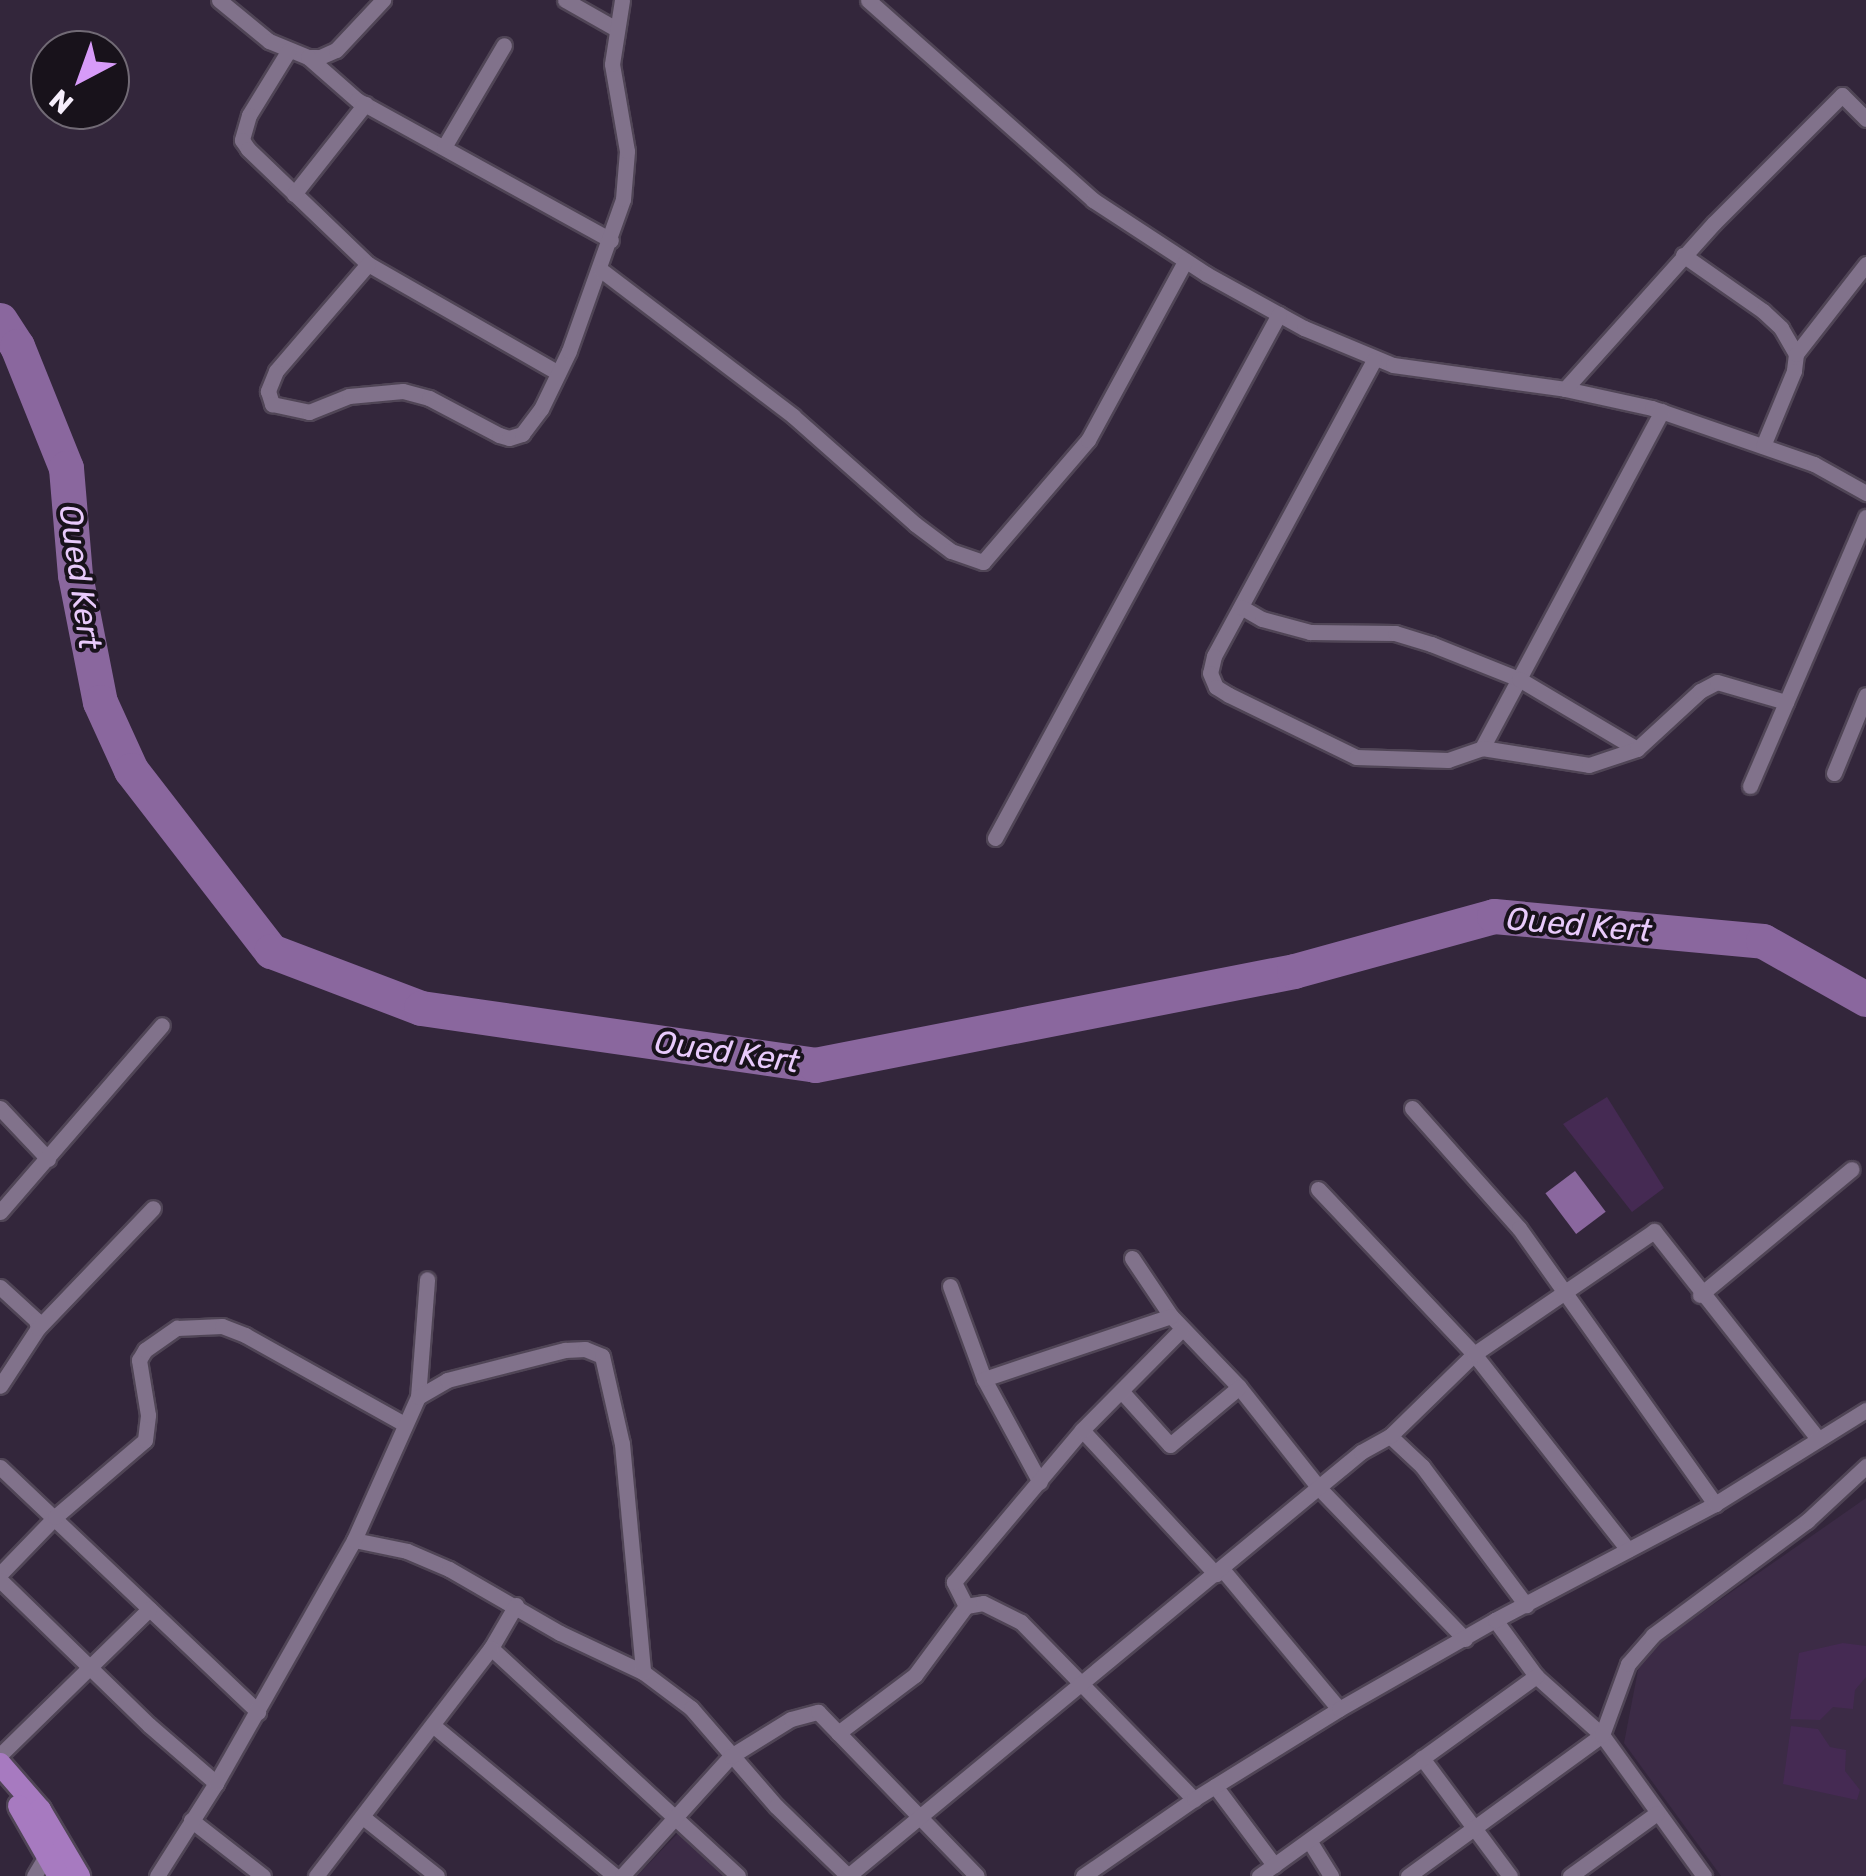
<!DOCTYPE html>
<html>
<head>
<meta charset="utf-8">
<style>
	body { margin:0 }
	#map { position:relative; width:1866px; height:1876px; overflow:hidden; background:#33263b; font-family:Rubik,sans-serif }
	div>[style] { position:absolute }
	.built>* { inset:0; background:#3c2b46 }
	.green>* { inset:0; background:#452a53 }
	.water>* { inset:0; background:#8a679e; transform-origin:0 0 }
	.river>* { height:35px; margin:-17.5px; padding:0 17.5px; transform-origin:17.5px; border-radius:17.5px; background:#8a679e }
	.roads { filter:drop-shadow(2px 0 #504556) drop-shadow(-2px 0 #504556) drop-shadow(0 2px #504556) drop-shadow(0 -2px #504556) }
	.street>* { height:15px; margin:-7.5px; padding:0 7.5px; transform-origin:7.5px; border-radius:7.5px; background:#81728b }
	.primary>* { height:22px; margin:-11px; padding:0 11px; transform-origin:11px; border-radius:11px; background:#a77ac0 }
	span { translate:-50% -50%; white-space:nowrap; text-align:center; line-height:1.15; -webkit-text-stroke:8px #18121b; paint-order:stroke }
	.water-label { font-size:32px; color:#e8cafb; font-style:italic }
	.north { position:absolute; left:30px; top:30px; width:100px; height:100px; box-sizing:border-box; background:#18121b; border:2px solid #716a75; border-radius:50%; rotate:221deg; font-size:28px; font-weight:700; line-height:40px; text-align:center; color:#f6eefc }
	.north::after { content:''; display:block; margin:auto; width:35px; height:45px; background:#d79bf9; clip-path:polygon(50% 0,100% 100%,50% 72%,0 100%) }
</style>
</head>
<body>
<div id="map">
	<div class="built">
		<i style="clip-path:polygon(1866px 1498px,1866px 1876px,1721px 1876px,1624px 1743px,1639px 1665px,1667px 1637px)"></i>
		<i style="clip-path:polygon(679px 1832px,724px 1876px,637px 1876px)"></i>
	</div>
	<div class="green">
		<i style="clip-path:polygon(1607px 1097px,1664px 1188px,1632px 1212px,1563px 1124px)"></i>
		<i style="clip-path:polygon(1843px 1643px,1866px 1646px,1866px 1677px,1855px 1690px,1853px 1709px,1833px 1707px,1820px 1720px,1790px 1719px,1799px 1653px)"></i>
		<i style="clip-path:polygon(1791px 1726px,1818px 1729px,1830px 1747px,1846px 1750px,1845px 1771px,1860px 1790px,1857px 1800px,1783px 1784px)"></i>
	</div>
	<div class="water">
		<i style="left:1575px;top:1171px;width:51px;height:37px;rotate:53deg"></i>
	</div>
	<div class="river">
		<i style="left:0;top:320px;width:31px;rotate:57deg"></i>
		<i style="left:17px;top:346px;width:131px;rotate:68.1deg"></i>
		<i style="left:66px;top:468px;width:107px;rotate:85.2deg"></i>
		<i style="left:75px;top:575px;width:129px;rotate:78.9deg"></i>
		<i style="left:100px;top:702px;width:75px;rotate:65.5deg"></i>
		<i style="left:131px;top:770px;width:229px;rotate:52.3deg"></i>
		<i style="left:271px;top:951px;width:160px;rotate:20.8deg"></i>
		<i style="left:421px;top:1008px;width:398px;rotate:8.2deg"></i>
		<i style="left:815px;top:1065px;width:488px;rotate:-11.1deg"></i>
		<i style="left:1294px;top:971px;width:207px;rotate:-15.4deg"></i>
		<i style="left:1494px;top:916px;width:270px;rotate:5.3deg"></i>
		<i style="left:1763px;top:941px;width:118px;rotate:29.4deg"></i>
	</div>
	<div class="roads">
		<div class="street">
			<i style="left:219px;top:0;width:65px;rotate:39.4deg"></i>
			<i style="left:269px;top:41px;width:42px;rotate:22.3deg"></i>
			<i style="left:308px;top:57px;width:12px"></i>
			<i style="left:320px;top:57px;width:17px;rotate:-24deg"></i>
			<i style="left:336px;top:50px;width:69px;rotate:-46.8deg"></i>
			<i style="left:565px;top:0;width:59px;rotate:29.6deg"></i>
			<i style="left:868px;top:0;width:301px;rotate:41.6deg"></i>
			<i style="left:1093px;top:200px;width:135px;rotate:33.2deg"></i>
			<i style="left:1206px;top:274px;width:112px;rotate:28.9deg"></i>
			<i style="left:1304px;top:328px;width:96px;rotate:22.6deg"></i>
			<i style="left:1393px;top:365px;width:174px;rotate:7.9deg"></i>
			<i style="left:1565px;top:389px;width:89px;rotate:12.3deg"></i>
			<i style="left:1652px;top:408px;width:171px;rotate:19.1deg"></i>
			<i style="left:1814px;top:464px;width:60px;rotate:29.1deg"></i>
			<i style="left:289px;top:50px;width:76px;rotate:121.6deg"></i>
			<i style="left:249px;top:115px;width:26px;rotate:106deg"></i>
			<i style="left:242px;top:140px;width:11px;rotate:56deg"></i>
			<i style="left:248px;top:149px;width:166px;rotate:43.8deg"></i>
			<i style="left:368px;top:264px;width:219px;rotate:29.8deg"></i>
			<i style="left:308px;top:57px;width:65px;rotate:41.3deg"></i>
			<i style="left:357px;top:100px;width:290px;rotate:28.9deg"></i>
			<i style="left:444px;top:147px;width:118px;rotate:-59.5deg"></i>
			<i style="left:294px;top:194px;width:115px;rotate:-51.7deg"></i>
			<i style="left:1683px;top:255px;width:98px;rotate:35deg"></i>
			<i style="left:1763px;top:311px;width:25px;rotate:43deg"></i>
			<i style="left:1781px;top:328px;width:30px;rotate:60deg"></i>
			<i style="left:1796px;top:354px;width:17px;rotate:97deg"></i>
			<i style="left:1794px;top:371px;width:81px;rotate:112.5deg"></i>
			<i style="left:368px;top:264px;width:141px;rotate:130.7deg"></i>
			<i style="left:276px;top:371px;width:22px;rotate:112deg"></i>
			<i style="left:268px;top:391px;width:14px;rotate:73deg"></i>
			<i style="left:272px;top:404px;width:38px;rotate:12deg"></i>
			<i style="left:309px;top:412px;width:43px;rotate:-21.8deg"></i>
			<i style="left:349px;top:396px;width:54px;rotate:-5.3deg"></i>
			<i style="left:403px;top:391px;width:27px;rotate:15deg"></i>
			<i style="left:429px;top:398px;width:79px;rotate:27.9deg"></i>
			<i style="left:499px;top:435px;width:10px;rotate:17deg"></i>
			<i style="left:509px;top:438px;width:14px;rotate:-17deg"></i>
			<i style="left:522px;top:434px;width:31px;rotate:-53deg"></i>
			<i style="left:541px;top:409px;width:64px;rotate:-64.2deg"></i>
			<i style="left:569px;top:351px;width:161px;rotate:-70.4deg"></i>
			<i style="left:623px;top:199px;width:48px;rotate:-85.2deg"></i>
			<i style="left:627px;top:151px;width:88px;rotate:-99.8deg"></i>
			<i style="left:612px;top:64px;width:65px;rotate:-81.1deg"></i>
			<i style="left:601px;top:270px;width:241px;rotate:37.2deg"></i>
			<i style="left:793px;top:416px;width:163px;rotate:41.5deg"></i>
			<i style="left:915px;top:524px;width:45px;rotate:36.9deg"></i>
			<i style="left:951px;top:551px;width:34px;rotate:19deg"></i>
			<i style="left:983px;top:562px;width:161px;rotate:-49.3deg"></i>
			<i style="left:1088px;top:440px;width:204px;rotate:-61.5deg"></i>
			<i style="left:1796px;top:354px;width:114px;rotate:-52.1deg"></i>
			<i style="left:1374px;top:360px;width:336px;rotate:118.4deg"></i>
			<i style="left:1214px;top:656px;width:17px;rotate:103deg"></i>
			<i style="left:1210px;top:673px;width:15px;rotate:67deg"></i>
			<i style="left:1216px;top:687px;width:15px;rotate:32deg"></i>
			<i style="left:1229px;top:695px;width:141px;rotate:26deg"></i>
			<i style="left:1356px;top:757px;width:92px;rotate:1.9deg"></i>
			<i style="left:1448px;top:760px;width:36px;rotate:-19deg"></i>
			<i style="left:1482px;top:748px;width:382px;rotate:-61.9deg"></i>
			<i style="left:1565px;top:389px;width:223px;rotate:-48.1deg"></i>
			<i style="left:1714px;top:223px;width:181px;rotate:-45deg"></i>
			<i style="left:1842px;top:95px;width:34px;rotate:45deg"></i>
			<i style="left:1241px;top:607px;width:24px;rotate:30deg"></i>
			<i style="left:1262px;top:619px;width:50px;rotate:15.2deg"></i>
			<i style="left:1310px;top:632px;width:85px;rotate:0.7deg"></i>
			<i style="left:1395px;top:633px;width:38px;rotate:17deg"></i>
			<i style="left:1431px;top:644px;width:95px;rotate:21.7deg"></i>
			<i style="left:1519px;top:679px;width:137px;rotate:30.7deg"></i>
			<i style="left:1482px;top:748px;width:108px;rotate:9deg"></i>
			<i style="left:1589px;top:765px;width:51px;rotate:-18.4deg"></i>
			<i style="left:1637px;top:749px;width:86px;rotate:-42.6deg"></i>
			<i style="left:1700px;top:691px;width:19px;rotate:-28deg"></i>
			<i style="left:1717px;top:682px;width:72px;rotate:16.2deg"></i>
			<i style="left:1834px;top:773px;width:84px;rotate:-67.7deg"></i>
			<i style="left:1750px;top:786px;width:293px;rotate:-66.7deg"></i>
			<i style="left:995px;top:838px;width:596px;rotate:-61.54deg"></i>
			<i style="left:0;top:1108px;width:70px;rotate:46.7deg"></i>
			<i style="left:1412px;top:1108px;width:161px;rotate:48.3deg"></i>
			<i style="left:1519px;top:1228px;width:339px;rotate:54.6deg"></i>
			<i style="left:1318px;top:1189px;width:227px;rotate:46.6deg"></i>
			<i style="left:1474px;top:1354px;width:249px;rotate:51.8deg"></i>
			<i style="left:0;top:1212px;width:247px;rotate:-49.1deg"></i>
			<i style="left:1132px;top:1258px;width:70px;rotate:56.1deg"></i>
			<i style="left:1171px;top:1316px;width:98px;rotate:46.2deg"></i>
			<i style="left:1239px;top:1387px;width:129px;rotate:51.6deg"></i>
			<i style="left:1319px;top:1488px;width:210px;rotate:46deg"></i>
			<i style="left:950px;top:1286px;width:99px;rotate:69.9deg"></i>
			<i style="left:984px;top:1379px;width:117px;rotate:61.5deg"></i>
			<i style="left:0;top:1287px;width:49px;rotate:42.5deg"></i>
			<i style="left:36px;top:1320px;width:8px;rotate:76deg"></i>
			<i style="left:38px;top:1328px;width:69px;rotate:123.2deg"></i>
			<i style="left:1700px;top:1295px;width:197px;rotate:-39.7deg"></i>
			<i style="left:38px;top:1328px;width:166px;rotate:-46.2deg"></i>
			<i style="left:984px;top:1379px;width:197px;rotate:-18.6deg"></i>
			<i style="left:1123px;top:1393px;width:70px;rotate:47.9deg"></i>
			<i style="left:1170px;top:1445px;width:90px;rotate:-40deg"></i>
			<i style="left:418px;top:1397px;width:118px;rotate:-85.6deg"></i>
			<i style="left:1082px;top:1430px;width:197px;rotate:47.1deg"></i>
			<i style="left:1390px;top:1436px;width:44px;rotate:43.2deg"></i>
			<i style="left:1422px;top:1466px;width:174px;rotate:53.2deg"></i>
			<i style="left:0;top:1467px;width:356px;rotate:43.5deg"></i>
			<i style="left:354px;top:1540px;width:54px;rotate:11.7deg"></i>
			<i style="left:407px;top:1551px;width:46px;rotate:23.2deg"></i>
			<i style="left:449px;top:1569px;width:128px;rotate:30deg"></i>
			<i style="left:560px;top:1633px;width:92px;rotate:25.2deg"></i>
			<i style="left:643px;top:1672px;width:60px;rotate:36.9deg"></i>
			<i style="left:691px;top:1708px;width:130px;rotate:49.1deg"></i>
			<i style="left:776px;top:1806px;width:100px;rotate:44.2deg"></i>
			<i style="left:1222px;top:1569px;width:182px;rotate:50.1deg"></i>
			<i style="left:0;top:1574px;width:79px;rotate:-46deg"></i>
			<i style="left:55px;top:1517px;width:118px;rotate:-40.5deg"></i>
			<i style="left:145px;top:1440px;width:25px;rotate:-83deg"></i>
			<i style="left:148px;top:1415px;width:56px;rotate:-99.3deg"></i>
			<i style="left:139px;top:1360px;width:12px;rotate:-59deg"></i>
			<i style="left:145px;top:1350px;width:39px;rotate:-35deg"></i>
			<i style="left:177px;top:1328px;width:45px;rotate:-2.5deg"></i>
			<i style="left:222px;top:1326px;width:25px;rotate:21deg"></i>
			<i style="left:245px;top:1335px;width:182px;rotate:29.2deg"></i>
			<i style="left:0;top:1580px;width:208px;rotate:44.2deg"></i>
			<i style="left:149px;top:1725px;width:89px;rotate:40.9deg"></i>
			<i style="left:516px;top:1605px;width:50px;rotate:120.2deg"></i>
			<i style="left:491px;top:1648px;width:336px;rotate:42.7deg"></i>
			<i style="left:966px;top:1606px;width:27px;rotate:-117deg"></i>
			<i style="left:954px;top:1582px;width:199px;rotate:-49.9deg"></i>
			<i style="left:1082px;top:1430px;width:142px;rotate:-45.3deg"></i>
			<i style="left:1495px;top:1620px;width:69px;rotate:53.8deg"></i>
			<i style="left:1536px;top:1676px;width:89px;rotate:41.8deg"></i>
			<i style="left:1602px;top:1735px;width:174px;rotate:54.1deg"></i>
			<i style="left:435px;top:1727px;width:234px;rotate:39.6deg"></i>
			<i style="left:838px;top:1733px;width:96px;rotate:-37deg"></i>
			<i style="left:915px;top:1675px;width:86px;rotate:-53.5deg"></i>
			<i style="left:966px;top:1606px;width:17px;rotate:-10deg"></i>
			<i style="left:983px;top:1603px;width:42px;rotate:26.6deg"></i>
			<i style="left:1021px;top:1622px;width:248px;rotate:45.7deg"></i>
			<i style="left:0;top:1755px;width:209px;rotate:-44.4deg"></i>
			<i style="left:1422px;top:1758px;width:147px;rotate:53.3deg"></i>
			<i style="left:1215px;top:1786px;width:99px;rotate:53.2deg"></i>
			<i style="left:364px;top:1818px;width:93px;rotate:38.5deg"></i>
			<i style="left:191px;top:1820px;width:91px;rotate:37.9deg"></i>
			<i style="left:1310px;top:1842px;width:40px;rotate:58deg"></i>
			<i style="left:34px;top:1876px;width:31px;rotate:-59deg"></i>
			<i style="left:157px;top:1876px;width:110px;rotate:-57.6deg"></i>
			<i style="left:216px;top:1783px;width:279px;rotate:-60.4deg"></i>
			<i style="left:354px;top:1540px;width:157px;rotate:-65.9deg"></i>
			<i style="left:418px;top:1397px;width:34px;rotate:-30deg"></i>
			<i style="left:447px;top:1380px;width:122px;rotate:-14.3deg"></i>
			<i style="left:565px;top:1350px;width:20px;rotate:-3deg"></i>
			<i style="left:585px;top:1349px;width:18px;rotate:22deg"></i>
			<i style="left:602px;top:1356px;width:90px;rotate:77.2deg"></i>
			<i style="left:622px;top:1444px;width:229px;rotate:84.7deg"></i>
			<i style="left:316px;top:1876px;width:287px;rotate:-52.5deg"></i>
			<i style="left:622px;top:1876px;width:162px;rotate:-47.8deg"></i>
			<i style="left:731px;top:1756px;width:70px;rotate:-31.7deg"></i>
			<i style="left:791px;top:1719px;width:28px;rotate:-15deg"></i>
			<i style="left:818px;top:1712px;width:228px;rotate:45.9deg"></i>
			<i style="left:848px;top:1876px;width:666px;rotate:-39.57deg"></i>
			<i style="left:1361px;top:1452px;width:33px;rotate:-29deg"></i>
			<i style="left:1390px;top:1436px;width:117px;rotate:-44.3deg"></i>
			<i style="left:1474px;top:1354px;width:218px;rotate:-34.3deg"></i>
			<i style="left:1654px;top:1231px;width:265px;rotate:51.7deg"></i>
			<i style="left:1083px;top:1876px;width:135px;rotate:-34.7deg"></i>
			<i style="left:1194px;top:1799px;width:171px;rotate:-31.8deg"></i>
			<i style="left:1339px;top:1709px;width:180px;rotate:-29.7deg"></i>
			<i style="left:1495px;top:1620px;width:249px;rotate:-27.8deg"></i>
			<i style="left:1715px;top:1504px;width:178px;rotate:-31.9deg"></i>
			<i style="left:1259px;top:1876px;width:342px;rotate:-35.8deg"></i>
			<i style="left:1408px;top:1876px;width:240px;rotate:-36deg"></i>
			<i style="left:1602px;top:1735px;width:76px;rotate:-69.9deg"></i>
			<i style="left:1628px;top:1664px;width:38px;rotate:-49deg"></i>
			<i style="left:1653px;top:1635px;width:192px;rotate:-36.5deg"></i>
			<i style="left:1807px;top:1521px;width:81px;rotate:-43deg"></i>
			<i style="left:1570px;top:1876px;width:107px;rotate:-35.9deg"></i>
		</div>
		<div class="primary">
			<i style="left:0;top:1764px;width:61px;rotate:49deg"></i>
			<i style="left:40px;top:1810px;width:77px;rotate:59.4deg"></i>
			<i style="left:19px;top:1806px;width:81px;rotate:60.3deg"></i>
		</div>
	</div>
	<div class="water-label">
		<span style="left:80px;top:577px;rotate:82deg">Oued Kert</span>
		<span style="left:1579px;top:925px;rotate:5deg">Oued Kert</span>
		<span style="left:727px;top:1052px;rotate:8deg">Oued Kert</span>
	</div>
	<div class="north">N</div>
</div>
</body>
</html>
